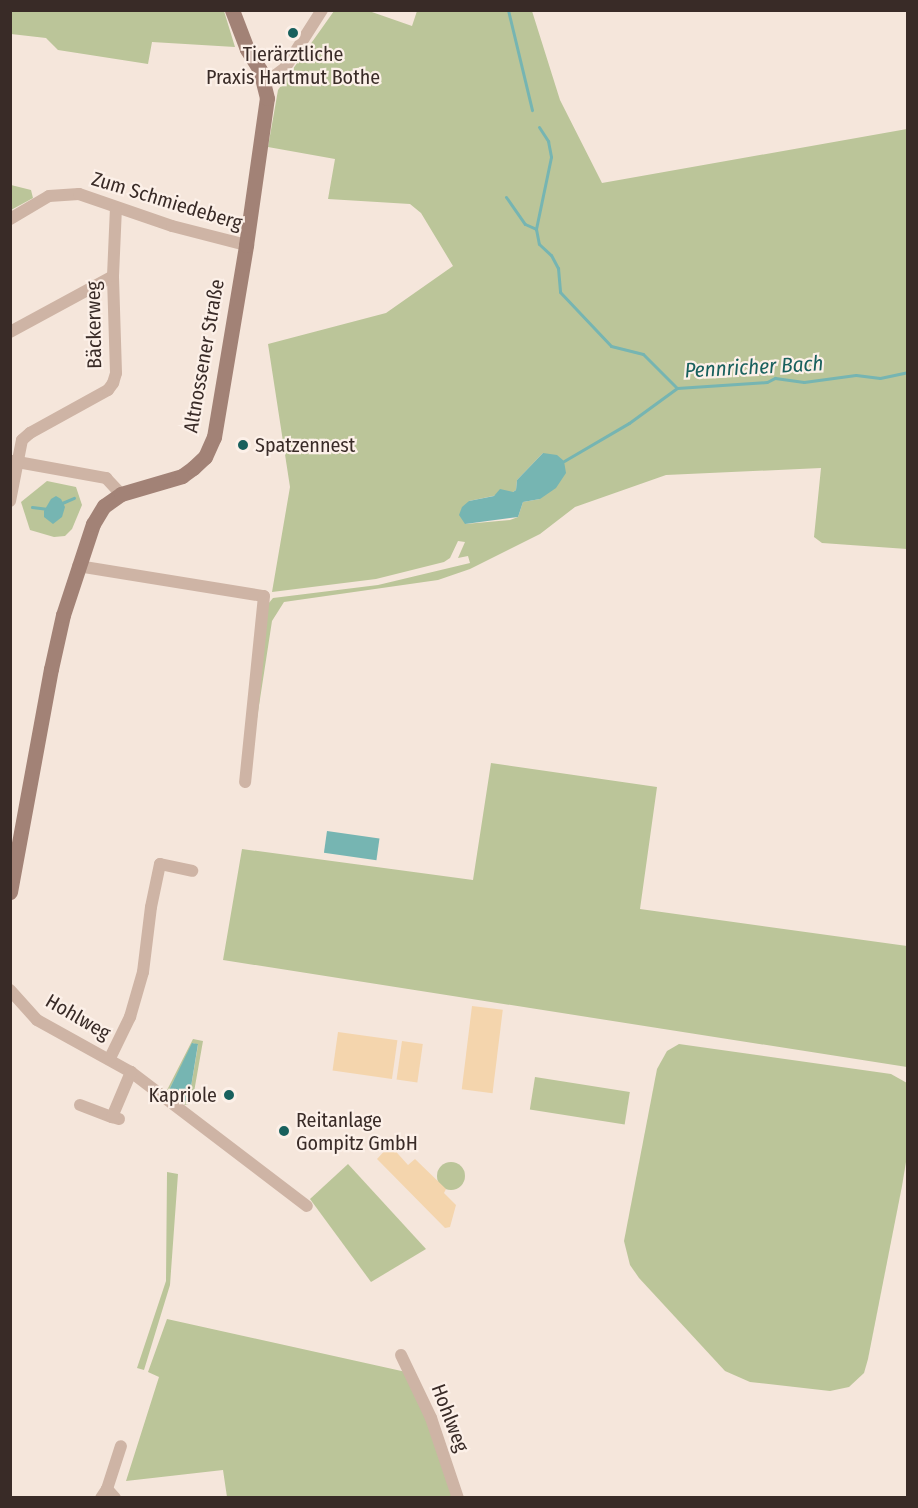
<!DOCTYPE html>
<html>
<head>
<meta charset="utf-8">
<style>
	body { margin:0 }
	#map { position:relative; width:918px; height:1508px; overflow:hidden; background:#f5e6db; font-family:"Fira Sans Condensed",sans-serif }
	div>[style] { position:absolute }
	.green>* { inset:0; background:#bbc599; transform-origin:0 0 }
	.round { border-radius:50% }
	.sand>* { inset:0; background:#f4d5ad; transform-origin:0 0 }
	.water>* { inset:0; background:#76b5b2; transform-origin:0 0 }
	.stream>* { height:3px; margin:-1.5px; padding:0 1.5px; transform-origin:1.5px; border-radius:1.5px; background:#76b5b2 }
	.street>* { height:12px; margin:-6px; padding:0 6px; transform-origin:6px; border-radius:6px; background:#ceb4a5 }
	.secondary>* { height:15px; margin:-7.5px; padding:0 7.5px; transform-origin:7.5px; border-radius:7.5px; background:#a28276 }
	.dots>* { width:16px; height:16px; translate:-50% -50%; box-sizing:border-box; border:3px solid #fcf0e8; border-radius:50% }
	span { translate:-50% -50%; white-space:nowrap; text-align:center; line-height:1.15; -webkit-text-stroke:4.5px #fcf0e8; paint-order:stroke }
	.poi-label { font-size:20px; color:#392b27 }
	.left { translate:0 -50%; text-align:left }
	.right { translate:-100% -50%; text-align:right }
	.street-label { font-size:20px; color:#392b27 }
	.water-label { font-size:21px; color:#18605d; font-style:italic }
	.frame { position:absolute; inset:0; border:12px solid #392b27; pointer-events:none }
</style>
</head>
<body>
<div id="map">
	<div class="green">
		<i style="clip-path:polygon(10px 11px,224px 11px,235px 47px,152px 42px,148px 64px,58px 50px,46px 38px,11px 34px)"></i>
		<i style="clip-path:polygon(evenodd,334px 11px,369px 11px,412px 26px,417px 11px,532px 11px,560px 100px,602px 183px,907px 129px,907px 549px,822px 543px,814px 537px,821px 468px,666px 475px,575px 507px,540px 534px,470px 569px,438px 580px,284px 602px,272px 621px,256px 725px,268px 604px,273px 598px,378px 585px,470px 563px,468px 556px,458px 558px,465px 542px,458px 541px,450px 558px,444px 562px,376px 579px,272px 592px,290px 487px,268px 344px,386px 313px,453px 266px,421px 213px,410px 204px,328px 199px,335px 159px,268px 147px,278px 90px,334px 11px,543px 453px,540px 499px,523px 502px,518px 517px,510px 520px,465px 524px,469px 501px,513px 492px,516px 490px,517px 480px,543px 453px)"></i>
		<i style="clip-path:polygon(11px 185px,31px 190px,33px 198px,11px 210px)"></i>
		<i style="clip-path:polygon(47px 481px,76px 487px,82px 505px,72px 529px,65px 536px,54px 537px,30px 530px,21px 502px)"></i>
		<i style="clip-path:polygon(491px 763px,657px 787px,640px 909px,907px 946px,907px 1067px,223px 960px,242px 849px,473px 880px)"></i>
		<i style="clip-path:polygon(evenodd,193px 1039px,203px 1041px,194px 1092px,189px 1104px,185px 1105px,166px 1092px,193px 1039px,193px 1043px,198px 1045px,189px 1099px,183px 1102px,170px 1092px,170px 1088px,193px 1043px)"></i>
		<i style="clip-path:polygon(679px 1044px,891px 1074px,907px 1083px,907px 1156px,902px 1186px,868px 1359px,864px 1373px,849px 1387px,830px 1391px,750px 1382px,725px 1371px,639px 1278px,630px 1265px,624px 1241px,657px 1069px,667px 1051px)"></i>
		<i style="left:535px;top:1077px;width:96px;height:33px;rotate:9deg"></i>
		<i class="round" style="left:437px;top:1162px;width:28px;height:28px"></i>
		<i style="clip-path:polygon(348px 1164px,426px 1249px,371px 1282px,310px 1199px)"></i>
		<i style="clip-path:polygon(167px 1172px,178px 1174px,170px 1285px,144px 1370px,137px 1368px,166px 1281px)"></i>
		<i style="clip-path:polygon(167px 1319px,406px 1372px,428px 1418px,454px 1497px,227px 1497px,223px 1470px,126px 1481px,159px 1377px,148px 1372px)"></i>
	</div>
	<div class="sand">
		<i style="left:472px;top:1006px;width:31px;height:84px;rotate:7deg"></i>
		<i style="left:338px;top:1032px;width:60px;height:39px;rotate:8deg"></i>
		<i style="left:402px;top:1041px;width:21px;height:39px;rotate:8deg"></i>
		<i style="clip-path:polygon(390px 1145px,408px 1165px,415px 1159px,446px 1189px,444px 1193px,456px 1205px,450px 1227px,445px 1228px,377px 1159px)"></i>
	</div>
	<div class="water">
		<i style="clip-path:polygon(543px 453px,557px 455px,564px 461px,566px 473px,556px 488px,540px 499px,523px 502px,518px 517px,465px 524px,459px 515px,462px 507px,469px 501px,494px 496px,500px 489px,513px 492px,516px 490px,517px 480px)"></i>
		<i style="clip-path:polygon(56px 496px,61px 499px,65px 507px,62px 517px,53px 524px,44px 517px,44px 511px,51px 499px)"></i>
		<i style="left:327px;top:831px;width:53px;height:22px;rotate:8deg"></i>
		<i style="clip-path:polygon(192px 1043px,198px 1044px,189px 1099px,183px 1102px,170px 1092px,170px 1088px)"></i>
	</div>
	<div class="stream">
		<i style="left:508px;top:10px;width:103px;rotate:76.5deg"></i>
		<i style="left:539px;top:127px;width:17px;rotate:57deg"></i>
		<i style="left:548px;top:141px;width:16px;rotate:79deg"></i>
		<i style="left:551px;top:157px;width:74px;rotate:101.8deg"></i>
		<i style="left:536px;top:229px;width:15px;rotate:79deg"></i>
		<i style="left:539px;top:244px;width:16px;rotate:43deg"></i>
		<i style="left:551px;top:255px;width:15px;rotate:62deg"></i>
		<i style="left:558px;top:268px;width:24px;rotate:85deg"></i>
		<i style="left:560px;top:292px;width:74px;rotate:46.6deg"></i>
		<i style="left:611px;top:346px;width:33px;rotate:14deg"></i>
		<i style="left:643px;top:354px;width:48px;rotate:45deg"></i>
		<i style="left:677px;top:388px;width:90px;rotate:-3.8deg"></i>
		<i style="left:767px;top:382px;width:9px;rotate:-27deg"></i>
		<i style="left:775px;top:378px;width:29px;rotate:8deg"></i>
		<i style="left:804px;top:382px;width:52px;rotate:-7.7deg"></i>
		<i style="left:856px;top:375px;width:24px;rotate:7deg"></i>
		<i style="left:880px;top:378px;width:29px;rotate:-12deg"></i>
		<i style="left:506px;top:197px;width:33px;rotate:55deg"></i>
		<i style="left:525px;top:224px;width:12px;rotate:24deg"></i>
		<i style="left:564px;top:461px;width:75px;rotate:-30.3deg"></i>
		<i style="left:629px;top:423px;width:59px;rotate:-36.1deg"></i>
		<i style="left:62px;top:503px;width:13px;rotate:-23deg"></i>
		<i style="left:32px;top:507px;width:16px;rotate:7deg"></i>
	</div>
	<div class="street">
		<i style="left:265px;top:83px;width:25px;rotate:-37deg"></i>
		<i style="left:285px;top:68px;width:69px;rotate:-57.5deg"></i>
		<i style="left:10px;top:219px;width:45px;rotate:-30.5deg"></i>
		<i style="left:49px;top:196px;width:30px;rotate:-4deg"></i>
		<i style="left:79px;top:194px;width:98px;rotate:19deg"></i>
		<i style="left:172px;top:226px;width:76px;rotate:14.4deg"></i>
		<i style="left:10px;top:332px;width:117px;rotate:-28.5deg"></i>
		<i style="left:12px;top:461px;width:96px;rotate:10.3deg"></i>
		<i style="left:106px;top:478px;width:22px;rotate:47deg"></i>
		<i style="left:10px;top:501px;width:62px;rotate:-78.9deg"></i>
		<i style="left:22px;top:440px;width:11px;rotate:-41deg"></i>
		<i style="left:30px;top:433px;width:89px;rotate:-28.9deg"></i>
		<i style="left:108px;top:390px;width:9px;rotate:-54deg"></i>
		<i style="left:113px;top:383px;width:10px;rotate:-73deg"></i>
		<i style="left:116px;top:373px;width:97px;rotate:-91.8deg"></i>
		<i style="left:113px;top:276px;width:68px;rotate:-87.5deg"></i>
		<i style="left:78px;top:566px;width:188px;rotate:9.2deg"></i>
		<i style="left:264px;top:596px;width:187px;rotate:95.8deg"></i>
		<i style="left:10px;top:990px;width:40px;rotate:48deg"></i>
		<i style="left:37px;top:1020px;width:107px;rotate:29deg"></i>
		<i style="left:131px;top:1072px;width:221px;rotate:37.3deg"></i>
		<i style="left:110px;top:1058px;width:46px;rotate:-64deg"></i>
		<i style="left:130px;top:1017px;width:47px;rotate:-73.9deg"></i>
		<i style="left:143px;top:972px;width:65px;rotate:-83deg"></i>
		<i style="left:151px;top:907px;width:44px;rotate:-78.2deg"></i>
		<i style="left:160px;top:864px;width:33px;rotate:12deg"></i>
		<i style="left:80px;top:1105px;width:34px;rotate:21deg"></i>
		<i style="left:119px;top:1119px;width:7px;rotate:-164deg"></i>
		<i style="left:112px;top:1117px;width:49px;rotate:-67.1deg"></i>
		<i style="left:401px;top:1355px;width:70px;rotate:64.5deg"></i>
		<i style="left:431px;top:1418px;width:84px;rotate:71.4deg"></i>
		<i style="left:107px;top:1489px;width:12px;rotate:48deg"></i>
		<i style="left:101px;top:1498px;width:11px;rotate:-56deg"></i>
		<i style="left:107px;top:1489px;width:45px;rotate:-72deg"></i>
	</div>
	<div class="secondary">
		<i style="left:10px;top:892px;width:227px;rotate:-79.6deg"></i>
		<i style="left:51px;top:669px;width:55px;rotate:-77.5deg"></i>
		<i style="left:63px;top:615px;width:96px;rotate:-71.8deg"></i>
		<i style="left:93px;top:524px;width:21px;rotate:-59deg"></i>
		<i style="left:104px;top:506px;width:21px;rotate:-35deg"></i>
		<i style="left:121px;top:494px;width:64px;rotate:-16.4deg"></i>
		<i style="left:182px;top:476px;width:14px;rotate:-36deg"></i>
		<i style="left:193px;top:468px;width:16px;rotate:-43deg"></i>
		<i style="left:205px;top:457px;width:22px;rotate:-66deg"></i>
		<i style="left:214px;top:437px;width:195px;rotate:-80.5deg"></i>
		<i style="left:246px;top:245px;width:148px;rotate:-81.9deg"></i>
		<i style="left:267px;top:98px;width:29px;rotate:-104deg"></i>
		<i style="left:260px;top:70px;width:25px;rotate:-122deg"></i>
		<i style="left:247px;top:49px;width:42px;rotate:-111deg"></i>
	</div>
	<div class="dots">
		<i style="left:293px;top:33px;background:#18605d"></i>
		<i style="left:243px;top:445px;background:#18605d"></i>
		<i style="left:229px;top:1095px;background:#18605d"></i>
		<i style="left:284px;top:1131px;background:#18605d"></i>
	</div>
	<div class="poi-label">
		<span style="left:293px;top:66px">Tierärztliche<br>Praxis Hartmut Bothe</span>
		<span class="left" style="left:255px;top:445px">Spatzennest</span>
		<span class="right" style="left:217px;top:1095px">Kapriole</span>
		<span class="left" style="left:296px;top:1132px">Reitanlage<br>Gompitz GmbH</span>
	</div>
	<div class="street-label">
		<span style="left:167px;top:201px;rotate:17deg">Zum Schmiedeberg</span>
		<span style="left:94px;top:325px;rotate:-91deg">Bäckerweg</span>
		<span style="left:204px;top:356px;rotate:-80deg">Altnossener Straße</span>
		<span style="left:78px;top:1017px;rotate:30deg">Hohlweg</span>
		<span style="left:450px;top:1418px;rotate:69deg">Hohlweg</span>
	</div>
	<div class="water-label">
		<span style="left:754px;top:367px;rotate:-3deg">Pennricher Bach</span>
	</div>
	<div class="frame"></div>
</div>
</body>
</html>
